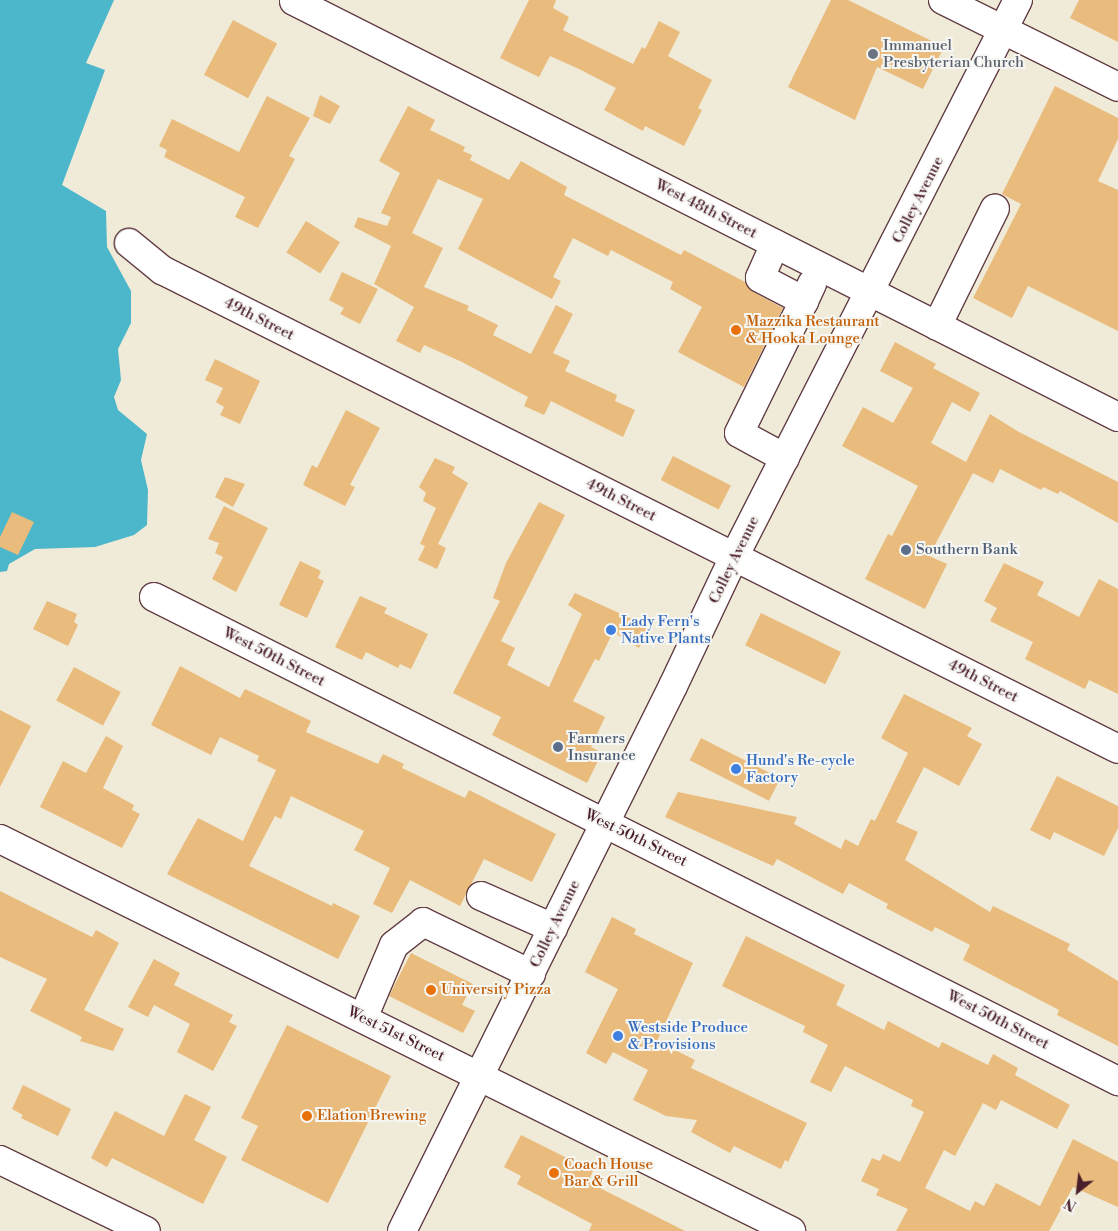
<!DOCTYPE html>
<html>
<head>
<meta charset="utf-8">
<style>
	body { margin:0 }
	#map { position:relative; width:1118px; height:1231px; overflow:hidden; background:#f0ebd8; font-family:"Libre Bodoni",serif }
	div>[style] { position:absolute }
	.water>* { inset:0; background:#4cb7ca }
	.building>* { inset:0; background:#e9bb7c; transform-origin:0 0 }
	.roads { filter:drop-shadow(1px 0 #633e45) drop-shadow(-1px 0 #633e45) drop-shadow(0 1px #633e45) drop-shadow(0 -1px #633e45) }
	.minor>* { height:28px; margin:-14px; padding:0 14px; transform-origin:14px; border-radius:14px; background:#fff }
	.major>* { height:28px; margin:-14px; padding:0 14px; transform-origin:14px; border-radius:14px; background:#fff }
	.dots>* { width:14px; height:14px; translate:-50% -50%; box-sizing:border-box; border:2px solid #f6f6f2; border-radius:50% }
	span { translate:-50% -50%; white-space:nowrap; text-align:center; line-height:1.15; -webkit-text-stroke:4px #f6f6f2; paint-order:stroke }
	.worship-label { font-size:15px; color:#5b616d }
	.left { translate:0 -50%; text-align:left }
	.street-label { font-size:15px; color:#4a1f2b }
	.food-label { font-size:15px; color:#c56008 }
	.service-label { font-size:15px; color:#4e5e75 }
	.shop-label { font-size:15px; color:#366cbe }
	.north { position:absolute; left:1053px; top:1166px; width:50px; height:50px; -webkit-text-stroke:4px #f6f6f2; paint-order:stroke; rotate:209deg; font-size:14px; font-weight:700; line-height:20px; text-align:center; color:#4a1f2b }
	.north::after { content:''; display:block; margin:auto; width:18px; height:22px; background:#4a1f2b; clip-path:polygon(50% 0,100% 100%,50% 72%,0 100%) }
</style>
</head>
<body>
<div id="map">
	<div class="water">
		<i style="clip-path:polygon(0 0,114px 0,86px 63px,105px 70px,62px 185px,106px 211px,107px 247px,131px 291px,131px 323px,118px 349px,121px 380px,114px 397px,118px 410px,147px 434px,141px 460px,148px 490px,147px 525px,134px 535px,95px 547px,35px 549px,9px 564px,7px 571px,0 572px)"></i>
	</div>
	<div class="building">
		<i style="clip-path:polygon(529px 0,556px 0,553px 8px,569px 17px,563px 30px,633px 64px,642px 47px,645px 49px,659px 21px,680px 32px,668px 56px,712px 80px,698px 108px,702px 110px,684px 146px,645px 126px,643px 131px,604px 110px,616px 88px,579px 69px,550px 56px,539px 77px,500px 58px)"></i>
		<i style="clip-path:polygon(831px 0,848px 0,944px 47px,923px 89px,877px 67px,855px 120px,788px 87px)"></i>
		<i style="clip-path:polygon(1079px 0,1118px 0,1118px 42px,1070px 18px)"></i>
		<i style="left:233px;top:20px;width:50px;height:62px;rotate:28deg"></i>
		<i style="clip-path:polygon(1055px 86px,1118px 118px,1118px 139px,1098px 181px,1118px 190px,1118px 331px,1028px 286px,1012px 318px,973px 298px,1021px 204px,1002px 194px)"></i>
		<i style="clip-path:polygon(320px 95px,340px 106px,330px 124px,313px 116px)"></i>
		<i style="clip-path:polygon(267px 96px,310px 118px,289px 156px,295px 159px,258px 228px,235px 217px,245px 197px,164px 157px,167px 150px,159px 146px,172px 119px,239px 152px)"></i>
		<i style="clip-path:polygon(408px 106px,435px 120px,430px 130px,465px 147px,463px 151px,472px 155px,470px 160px,509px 180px,521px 161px,567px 187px,564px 195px,681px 255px,684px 250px,745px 282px,753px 292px,783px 308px,744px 387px,678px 352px,702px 307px,670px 289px,673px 282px,611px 250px,608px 256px,573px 238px,553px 277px,561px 281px,552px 299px,458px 249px,483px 199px,438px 179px,412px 233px,443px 248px,424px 287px,469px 306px,467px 310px,498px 325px,493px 335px,531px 354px,556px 305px,573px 314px,553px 353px,570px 361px,565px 371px,617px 395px,615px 401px,635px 410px,623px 437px,551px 401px,544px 415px,524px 406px,528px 397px,462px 362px,424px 345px,420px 353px,396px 341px,414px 307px,374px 284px,391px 246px,354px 227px,358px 217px,387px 226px,391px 217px,381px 213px,400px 173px,379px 161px)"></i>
		<i style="left:306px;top:221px;width:40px;height:37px;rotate:32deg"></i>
		<i style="clip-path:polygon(342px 272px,378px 289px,360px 324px,340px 314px,344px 308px,329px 300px)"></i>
		<i style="clip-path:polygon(895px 342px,936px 364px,933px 368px,980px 393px,970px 412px,952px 402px,931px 443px,966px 462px,990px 414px,1019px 432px,1118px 482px,1118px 523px,1060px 491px,1058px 494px,1043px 487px,1041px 490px,1000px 469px,993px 483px,973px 473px,929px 556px,947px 564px,925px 609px,865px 579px,888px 534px,892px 536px,918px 486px,842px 446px,863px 407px,893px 423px,913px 388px,880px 371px)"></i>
		<i style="clip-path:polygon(215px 359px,260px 381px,240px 424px,220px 415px,224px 407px,216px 402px,223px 388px,205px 380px)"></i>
		<i style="clip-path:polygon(346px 410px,380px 428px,350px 485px,355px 487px,345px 506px,303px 485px,312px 465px,317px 468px)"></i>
		<i style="left:673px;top:456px;width:65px;height:27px;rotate:27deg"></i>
		<i style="clip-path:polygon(435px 458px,455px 467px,452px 473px,468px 483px,438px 544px,446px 548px,437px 569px,418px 560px,425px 546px,420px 544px,436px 508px,423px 501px,426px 493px,419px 487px)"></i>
		<i style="clip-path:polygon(225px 477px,245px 484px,233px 507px,215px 497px)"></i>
		<i style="clip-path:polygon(539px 502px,565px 515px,501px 641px,515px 648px,507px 665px,549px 687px,582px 614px,568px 605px,575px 593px,650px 627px,639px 648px,613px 632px,599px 661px,595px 659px,573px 701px,605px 717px,591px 747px,602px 753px,587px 783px,492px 735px,501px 717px,453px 693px,500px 601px,493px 598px,506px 563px)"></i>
		<i style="clip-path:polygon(224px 506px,268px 528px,236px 592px,212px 579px,223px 557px,215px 553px,219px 543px,208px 539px)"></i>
		<i style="clip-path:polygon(12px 512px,34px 522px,18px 555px,0 547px,0 537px)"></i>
		<i style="clip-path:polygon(300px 561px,321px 571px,318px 578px,324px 581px,307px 618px,279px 605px)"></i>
		<i style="clip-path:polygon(1004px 563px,1044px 582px,1037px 595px,1079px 617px,1099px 579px,1118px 589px,1118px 694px,1089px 680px,1085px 689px,1025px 659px,1033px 642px,990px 621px,997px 608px,984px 601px)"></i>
		<i style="clip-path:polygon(360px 596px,387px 608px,384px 613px,428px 634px,411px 669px,400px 664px,398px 668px,366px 652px,362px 660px,335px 647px)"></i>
		<i style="clip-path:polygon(47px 601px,77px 614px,74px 622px,78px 625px,68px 646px,33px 629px)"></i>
		<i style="left:761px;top:613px;width:89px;height:36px;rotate:26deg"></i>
		<i style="clip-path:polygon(180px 666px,240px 698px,245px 689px,311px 721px,306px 732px,378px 764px,383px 754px,404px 764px,402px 768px,465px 798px,469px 790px,556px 834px,532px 882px,484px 859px,460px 906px,410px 880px,392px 913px,373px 904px,390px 868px,354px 850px,364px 831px,291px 796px,281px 819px,275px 816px,249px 866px,332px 906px,333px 903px,360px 916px,338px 959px,167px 874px,198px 818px,243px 841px,276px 770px,257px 761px,259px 756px,220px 737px,211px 755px,151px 725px)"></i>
		<i style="left:74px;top:667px;width:53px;height:38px;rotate:28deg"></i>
		<i style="clip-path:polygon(904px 694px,972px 728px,967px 736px,982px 744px,959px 786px,924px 767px,896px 822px,918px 832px,905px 860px,990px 912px,993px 906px,1070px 944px,1067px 950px,1118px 981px,1118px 1046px,1057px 1015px,1059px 1010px,963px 960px,970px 945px,935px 927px,932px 932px,886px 908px,888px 904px,849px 883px,843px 894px,777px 859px,773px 866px,665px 817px,678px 792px,797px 817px,794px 824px,841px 849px,845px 839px,858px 846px,871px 819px,875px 821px,908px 753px,881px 738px)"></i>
		<i style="clip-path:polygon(0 710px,31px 726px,0 787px)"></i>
		<i style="clip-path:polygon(106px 736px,123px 746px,103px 788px,134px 805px,132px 810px,140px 814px,122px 848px,40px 807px,63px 761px,86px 773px)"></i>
		<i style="left:701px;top:738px;width:89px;height:25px;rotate:27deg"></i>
		<i style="clip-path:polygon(1057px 776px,1118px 806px,1118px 828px,1104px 856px,1054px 832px,1050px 840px,1030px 830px)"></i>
		<i style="clip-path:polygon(0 891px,92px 937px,96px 930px,119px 943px,84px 1010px,124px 1029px,113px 1051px,80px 1041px,82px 1037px,30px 1011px,47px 979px,0 957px)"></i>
		<i style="clip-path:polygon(612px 917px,636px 929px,634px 934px,693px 963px,657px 1041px,695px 1060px,691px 1068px,807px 1123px,788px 1162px,785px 1160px,781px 1169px,734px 1146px,730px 1153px,691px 1132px,697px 1120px,666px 1116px,633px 1100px,648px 1070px,613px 1052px,606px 1064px,586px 1053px,618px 989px,585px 972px)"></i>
		<i style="clip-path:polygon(746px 936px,845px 985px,836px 1005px,884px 1030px,888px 1021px,939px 1048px,942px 1042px,988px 1065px,993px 1054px,1018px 1068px,1015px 1075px,1070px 1105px,1057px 1129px,1001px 1100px,996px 1110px,983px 1103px,955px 1156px,944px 1150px,925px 1188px,970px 1211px,975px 1201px,984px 1206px,996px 1183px,1040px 1206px,1073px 1139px,1118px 1162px,1118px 1207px,1073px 1187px,1049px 1231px,896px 1231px,908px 1209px,876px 1195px,879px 1189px,861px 1181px,872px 1158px,880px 1161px,883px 1154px,900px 1162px,924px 1112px,911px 1106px,913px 1100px,845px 1066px,831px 1092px,810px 1082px,828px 1045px,803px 1032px,805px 1026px,722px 986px)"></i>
		<i style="clip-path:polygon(411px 953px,473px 984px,462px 1005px,475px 1011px,463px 1033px,389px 996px)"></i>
		<i style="clip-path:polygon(154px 959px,180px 973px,174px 985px,233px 1015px,229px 1022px,237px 1026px,213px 1071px,177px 1052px,190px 1024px,154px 1005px,148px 1017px,128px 1007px)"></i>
		<i style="clip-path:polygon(287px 1025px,391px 1076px,328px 1203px,241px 1160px,258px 1126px,241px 1118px)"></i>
		<i style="clip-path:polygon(23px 1085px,71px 1109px,58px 1136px,21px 1118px,23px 1115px,12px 1109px)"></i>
		<i style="clip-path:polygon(185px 1094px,211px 1107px,194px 1140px,227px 1157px,203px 1204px,112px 1158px,107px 1167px,91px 1158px,115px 1111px,164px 1136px)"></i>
		<i style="clip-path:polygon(521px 1135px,593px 1171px,588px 1182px,685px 1231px,589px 1231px,592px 1224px,517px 1184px,521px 1176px,504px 1167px)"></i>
	</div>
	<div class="roads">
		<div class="minor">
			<i style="left:943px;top:0;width:195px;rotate:26.4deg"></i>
			<i style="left:294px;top:1px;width:923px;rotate:26.79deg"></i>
			<i style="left:129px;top:243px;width:43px;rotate:39.3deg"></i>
			<i style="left:162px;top:270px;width:1069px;rotate:26.61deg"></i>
			<i style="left:775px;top:244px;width:37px;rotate:114deg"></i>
			<i style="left:760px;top:278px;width:50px;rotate:27.6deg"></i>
			<i style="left:804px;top:301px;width:19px;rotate:-65deg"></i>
			<i style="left:937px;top:326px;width:131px;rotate:-63.8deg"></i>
			<i style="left:785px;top:458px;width:52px;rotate:-151.5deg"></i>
			<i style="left:739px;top:433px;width:147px;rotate:-63.8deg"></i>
			<i style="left:154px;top:597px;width:1079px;rotate:26.66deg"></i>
			<i style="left:0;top:839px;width:883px;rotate:26.36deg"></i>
			<i style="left:481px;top:896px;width:79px;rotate:24deg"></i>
			<i style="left:363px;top:1018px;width:79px;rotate:-67deg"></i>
			<i style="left:394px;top:945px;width:37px;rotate:-38deg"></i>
			<i style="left:423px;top:922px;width:120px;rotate:25.7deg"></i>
			<i style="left:0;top:1160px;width:162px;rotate:25.9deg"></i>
		</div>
		<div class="major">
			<i style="left:402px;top:1231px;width:609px;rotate:-63.56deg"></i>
			<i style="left:673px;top:686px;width:143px;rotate:-64.7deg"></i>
			<i style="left:734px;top:557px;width:625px;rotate:-62.98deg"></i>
		</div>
	</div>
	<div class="dots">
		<i style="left:873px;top:54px;background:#6b7280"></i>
		<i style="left:736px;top:330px;background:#e8710a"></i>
		<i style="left:906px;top:550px;background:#5c6f8a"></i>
		<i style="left:611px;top:630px;background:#3f7fe0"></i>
		<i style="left:558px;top:747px;background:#5c6f8a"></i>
		<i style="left:736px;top:769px;background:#3f7fe0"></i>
		<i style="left:431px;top:990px;background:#e8710a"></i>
		<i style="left:618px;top:1036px;background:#3f7fe0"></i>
		<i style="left:307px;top:1116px;background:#e8710a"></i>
		<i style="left:554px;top:1173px;background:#e8710a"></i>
	</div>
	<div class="worship-label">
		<span class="left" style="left:883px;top:54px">Immanuel<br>Presbyterian Church</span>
	</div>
	<div class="street-label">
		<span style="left:918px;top:200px;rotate:-63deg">Colley Avenue</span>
		<span style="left:706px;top:209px;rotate:27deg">West 48th Street</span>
		<span style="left:259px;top:319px;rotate:27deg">49th Street</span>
		<span style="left:621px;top:500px;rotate:27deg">49th Street</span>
		<span style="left:734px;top:560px;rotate:-64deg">Colley Avenue</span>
		<span style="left:274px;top:657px;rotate:27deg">West 50th Street</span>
		<span style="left:983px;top:681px;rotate:27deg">49th Street</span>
		<span style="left:636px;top:838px;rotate:26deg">West 50th Street</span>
		<span style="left:555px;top:924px;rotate:-64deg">Colley Avenue</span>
		<span style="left:998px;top:1020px;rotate:27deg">West 50th Street</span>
		<span style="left:396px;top:1034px;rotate:26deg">West 51st Street</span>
	</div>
	<div class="food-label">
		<span class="left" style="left:746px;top:330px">Mazzika Restaurant<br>&amp; Hooka Lounge</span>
		<span class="left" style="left:441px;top:990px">University Pizza</span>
		<span class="left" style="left:317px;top:1116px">Elation Brewing</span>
		<span class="left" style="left:564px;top:1173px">Coach House<br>Bar &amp; Grill</span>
	</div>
	<div class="service-label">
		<span class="left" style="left:916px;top:550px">Southern Bank</span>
		<span class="left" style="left:568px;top:747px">Farmers<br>Insurance</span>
	</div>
	<div class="shop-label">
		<span class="left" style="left:621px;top:630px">Lady Fern's<br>Native Plants</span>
		<span class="left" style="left:746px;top:769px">Hund's Re-cycle<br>Factory</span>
		<span class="left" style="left:628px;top:1036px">Westside Produce<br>&amp; Provisions</span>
	</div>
	<div class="north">N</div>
</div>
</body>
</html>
